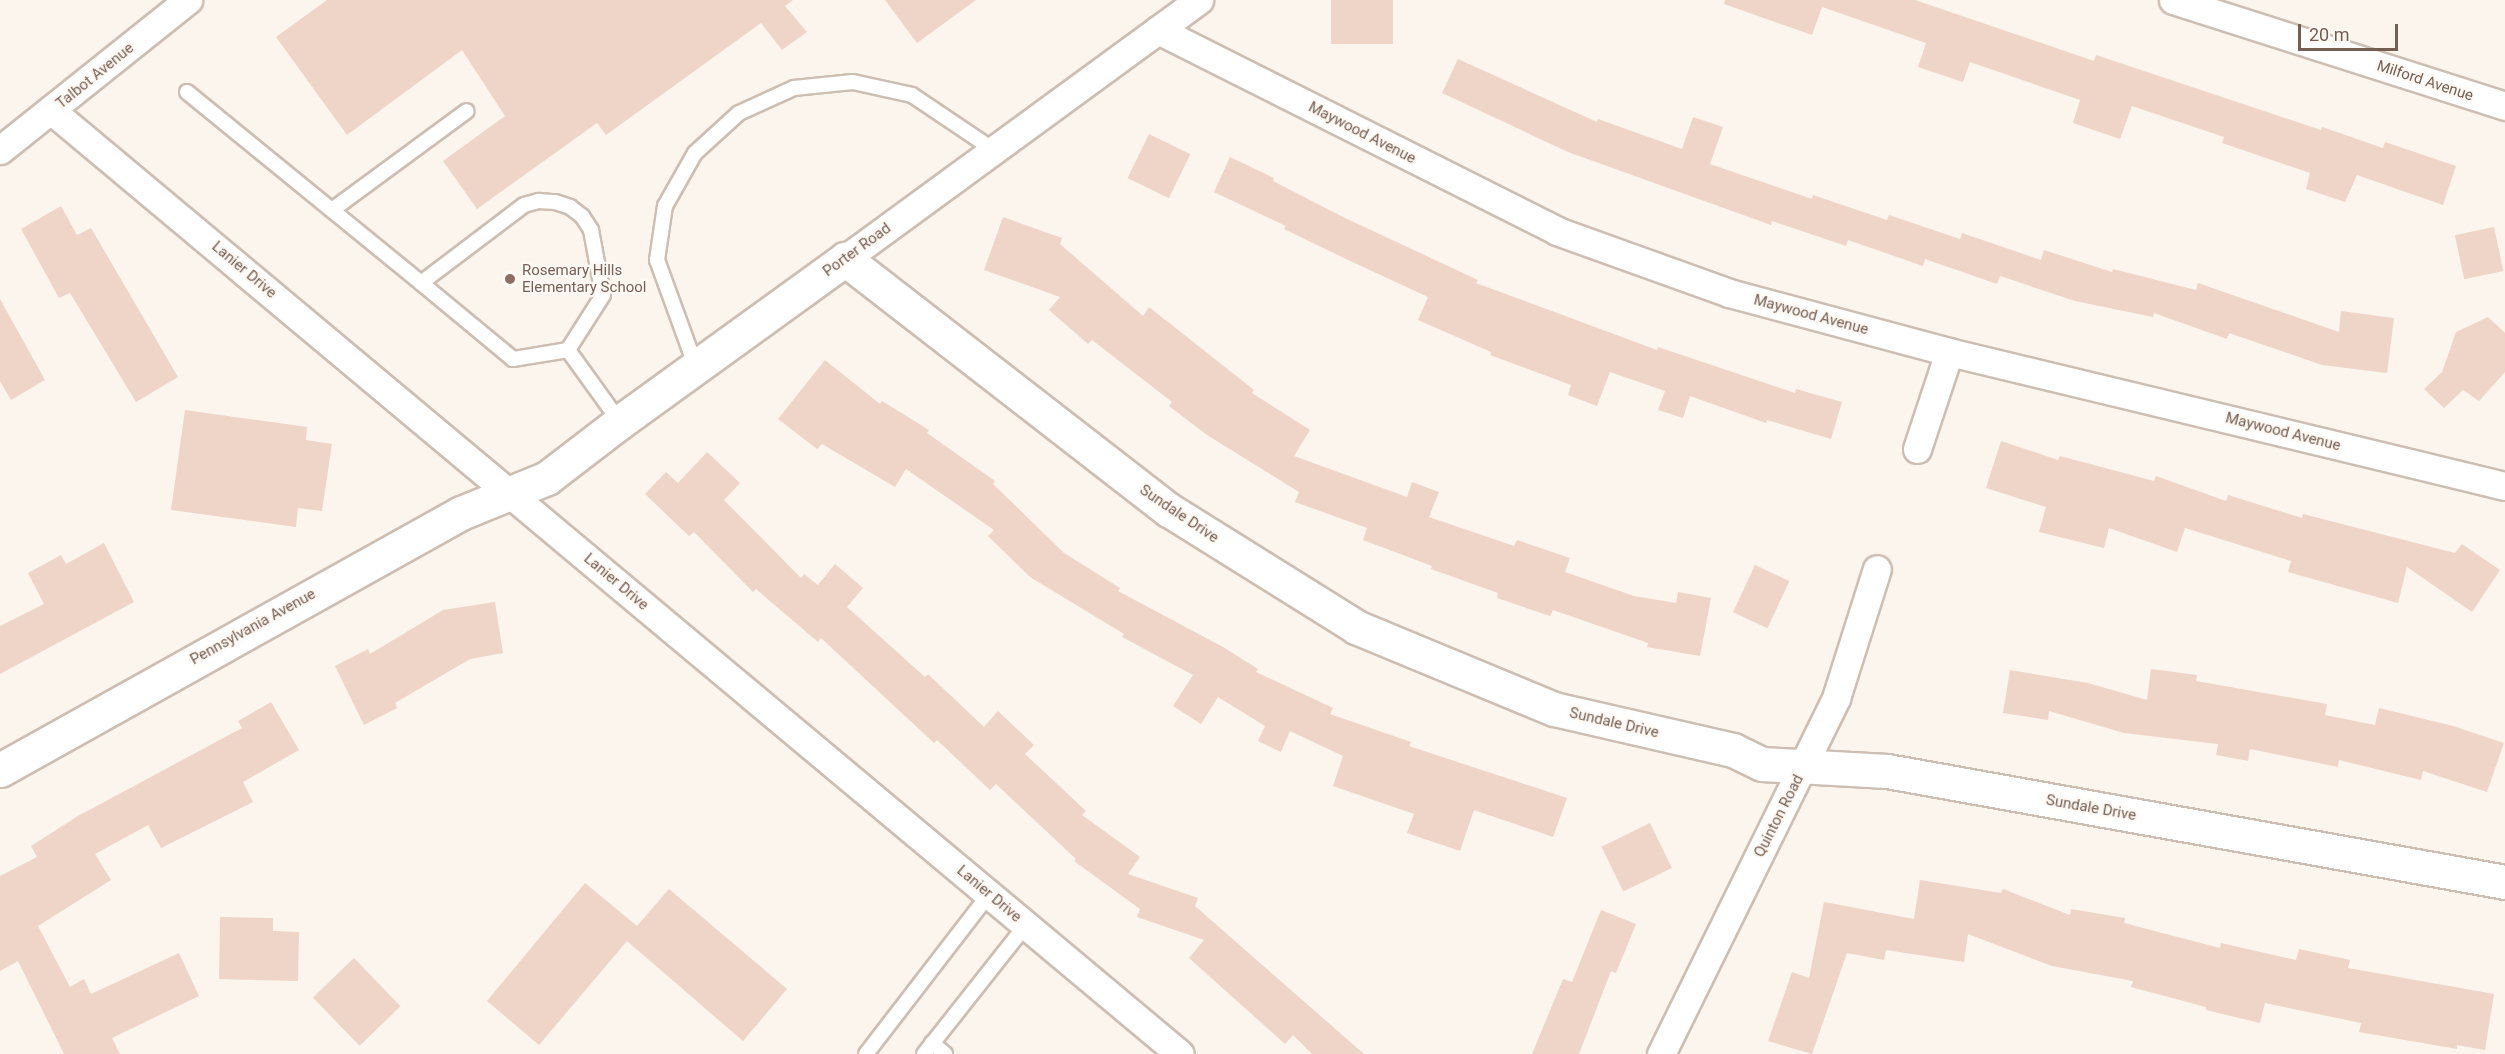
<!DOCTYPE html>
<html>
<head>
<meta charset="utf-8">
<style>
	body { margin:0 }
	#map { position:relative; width:2505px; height:1054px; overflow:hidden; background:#fbf5ed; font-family:Roboto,sans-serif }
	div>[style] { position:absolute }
	.building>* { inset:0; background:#eed5c7; transform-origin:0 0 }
	.roads { filter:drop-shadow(2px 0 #cdbeb3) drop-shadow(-2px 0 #cdbeb3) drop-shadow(0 2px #cdbeb3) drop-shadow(0 -2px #cdbeb3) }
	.service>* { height:14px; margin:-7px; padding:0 7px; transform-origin:7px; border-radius:7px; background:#fff }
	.minor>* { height:27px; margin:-13.5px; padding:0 13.5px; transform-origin:13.5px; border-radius:13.5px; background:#fff }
	.tertiary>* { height:33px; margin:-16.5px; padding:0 16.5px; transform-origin:16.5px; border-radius:16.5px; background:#fff }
	.dots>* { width:16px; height:16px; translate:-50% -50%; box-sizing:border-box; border:3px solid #fef9f4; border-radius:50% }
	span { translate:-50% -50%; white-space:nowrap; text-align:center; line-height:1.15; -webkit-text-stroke:4.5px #fef9f4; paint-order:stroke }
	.street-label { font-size:15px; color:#765d51 }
	.education-label { font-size:15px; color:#785e54 }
	.left { translate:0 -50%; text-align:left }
	.scale { position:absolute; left:2298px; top:24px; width:100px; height:27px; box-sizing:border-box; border:3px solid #765d51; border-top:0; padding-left:8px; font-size:18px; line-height:21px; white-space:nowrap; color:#765d51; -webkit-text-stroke:4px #fef9f4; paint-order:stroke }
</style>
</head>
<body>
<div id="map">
	<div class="building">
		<i style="clip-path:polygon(327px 0,793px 0,785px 6px,807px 32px,782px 50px,761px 23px,606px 135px,597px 123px,477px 209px,443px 161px,505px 116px,462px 50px,347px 135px,276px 37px)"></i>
		<i style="clip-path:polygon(885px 0,976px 0,917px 43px)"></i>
		<i style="left:1331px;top:0;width:62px;height:44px"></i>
		<i style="clip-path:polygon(1725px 0,1915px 0,2094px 61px,2096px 55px,2321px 130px,2322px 127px,2383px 148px,2385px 142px,2456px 166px,2443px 205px,2357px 175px,2345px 202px,2306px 189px,2310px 173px,2222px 143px,2224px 137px,2132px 106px,2120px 139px,2073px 123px,2080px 100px,1970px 62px,1963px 82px,1918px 67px,1926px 43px,1822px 7px,1812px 35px,1724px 4px)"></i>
		<i style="clip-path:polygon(1458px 59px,1597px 122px,1598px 119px,1682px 149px,1693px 117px,1723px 127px,1710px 164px,1812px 199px,1813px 195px,1887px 220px,1889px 215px,1960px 239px,1962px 233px,2041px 260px,2044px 250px,2112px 272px,2113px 269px,2196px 290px,2198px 283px,2339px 332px,2341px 311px,2394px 318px,2387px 373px,2322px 365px,2229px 333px,2227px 339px,2154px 313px,2153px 317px,2075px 301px,2000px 276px,1997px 284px,1925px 259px,1923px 266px,1848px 240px,1846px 246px,1772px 221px,1771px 225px,1568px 152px,1442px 93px)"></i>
		<i style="left:1149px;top:134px;width:46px;height:49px;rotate:26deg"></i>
		<i style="clip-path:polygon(1230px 157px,1274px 178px,1273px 181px,1343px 217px,1478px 280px,1476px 283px,1657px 350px,1658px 347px,1795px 393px,1796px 389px,1842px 402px,1831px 439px,1767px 420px,1766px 423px,1690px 396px,1683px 418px,1658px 410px,1665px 391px,1610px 372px,1597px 406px,1568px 395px,1571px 385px,1490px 355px,1491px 352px,1418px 320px,1428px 297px,1346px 259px,1284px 229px,1286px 226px,1214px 192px)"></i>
		<i style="clip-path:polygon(61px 206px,77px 235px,91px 228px,178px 377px,136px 402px,70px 293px,59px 298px,21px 229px)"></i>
		<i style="clip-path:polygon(1003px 217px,1062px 238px,1060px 244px,1143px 316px,1149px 307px,1254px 390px,1252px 393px,1310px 430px,1294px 456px,1407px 497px,1412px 482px,1439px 492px,1429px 517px,1514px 546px,1517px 540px,1570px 558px,1565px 572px,1634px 596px,1676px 603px,1678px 592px,1711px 598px,1700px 656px,1647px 647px,1648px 643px,1553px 610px,1550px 616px,1497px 598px,1498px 593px,1431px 569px,1432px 566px,1363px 540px,1367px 528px,1295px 502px,1299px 492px,1207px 435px,1169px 406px,1172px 402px,1092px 340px,1088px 344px,1049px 310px,1060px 297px,984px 270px)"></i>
		<i style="left:2494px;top:227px;width:45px;height:40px;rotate:78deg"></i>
		<i style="clip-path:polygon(0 299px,45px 380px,11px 400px,0 381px)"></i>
		<i style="clip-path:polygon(2488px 317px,2505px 333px,2505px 372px,2479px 401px,2463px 390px,2444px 408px,2424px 389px,2442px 372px,2456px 332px)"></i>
		<i style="clip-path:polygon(825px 360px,880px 404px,882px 401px,929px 430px,927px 433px,995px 481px,993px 484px,1064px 553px,1120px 588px,1118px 591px,1223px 647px,1258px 669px,1256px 672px,1333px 708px,1330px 714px,1411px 742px,1409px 746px,1567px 798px,1553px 837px,1474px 810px,1460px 851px,1407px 833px,1414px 814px,1333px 786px,1343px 756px,1290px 731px,1281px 752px,1258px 741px,1265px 726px,1218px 697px,1201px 724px,1173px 706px,1193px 675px,1122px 637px,1124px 634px,1030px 577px,988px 536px,994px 530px,906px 469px,895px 487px,822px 444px,817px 449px,778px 419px)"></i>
		<i style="clip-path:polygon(185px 410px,307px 427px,306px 440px,332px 444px,322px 511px,298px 508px,296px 527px,171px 510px)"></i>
		<i style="clip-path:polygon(2001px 441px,2058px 460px,2060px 456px,2154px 481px,2156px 476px,2226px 501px,2228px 495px,2302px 518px,2303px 514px,2455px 553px,2462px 544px,2500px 570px,2472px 612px,2407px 567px,2398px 603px,2288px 572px,2291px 561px,2185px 528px,2177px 552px,2109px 528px,2104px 548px,2039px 532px,2046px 507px,1986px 488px)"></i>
		<i style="clip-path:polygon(707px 452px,740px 483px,724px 500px,801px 578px,804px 574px,818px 585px,835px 564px,863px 588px,847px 607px,925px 677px,928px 674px,984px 727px,998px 711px,1034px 745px,1025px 754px,1086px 811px,1082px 815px,1140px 857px,1128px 874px,1198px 898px,1195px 906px,1364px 1054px,1312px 1054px,1293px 1035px,1285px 1044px,1189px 958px,1204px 940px,1137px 917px,1140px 909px,1074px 861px,1076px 859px,996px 784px,990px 790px,937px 740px,934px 743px,821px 638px,818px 642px,756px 589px,753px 592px,694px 532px,689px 536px,645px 494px,666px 472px,678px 483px)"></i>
		<i style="clip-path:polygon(104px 543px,134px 602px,0 674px,0 626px,44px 604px,28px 573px,61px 555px,66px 564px)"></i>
		<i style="left:1755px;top:565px;width:38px;height:52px;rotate:25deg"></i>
		<i style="clip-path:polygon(495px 602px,503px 653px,470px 659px,395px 703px,397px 708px,364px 725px,335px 666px,368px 649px,370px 654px,443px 610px)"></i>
		<i style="clip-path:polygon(2151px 669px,2197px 675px,2196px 681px,2327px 704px,2325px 715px,2375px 725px,2379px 708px,2453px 726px,2504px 743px,2487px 792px,2423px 771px,2421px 780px,2339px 760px,2338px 767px,2250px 749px,2248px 761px,2216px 755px,2218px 744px,2124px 733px,2049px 711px,2048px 720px,2003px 713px,2010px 670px,2088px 683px,2147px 700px)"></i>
		<i style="clip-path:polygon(271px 702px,299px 750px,243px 782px,253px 802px,161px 848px,148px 825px,95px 854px,111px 880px,38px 926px,70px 987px,84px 979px,91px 994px,179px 953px,199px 996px,112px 1038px,120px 1054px,64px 1054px,18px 961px,0 971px,0 876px,37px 857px,31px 846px,78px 816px,242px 728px,238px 721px)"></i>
		<i style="left:1650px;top:823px;width:50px;height:54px;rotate:64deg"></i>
		<i style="clip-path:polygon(1920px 880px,2001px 893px,2003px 889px,2070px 915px,2071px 909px,2125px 918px,2124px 923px,2220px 948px,2221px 943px,2296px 960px,2299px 949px,2350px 960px,2348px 968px,2494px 994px,2485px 1050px,2457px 1045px,2457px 1049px,2359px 1032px,2361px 1023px,2265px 1003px,2260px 1023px,2206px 1010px,2206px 1007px,2131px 987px,2133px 981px,2052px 966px,1968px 934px,1964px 962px,1886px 950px,1884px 960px,1847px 953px,1812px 1054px,1768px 1041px,1792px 972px,1809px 978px,1824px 902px,1914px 919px)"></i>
		<i style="clip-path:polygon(585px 883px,637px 926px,669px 889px,787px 989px,743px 1041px,627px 941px,539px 1045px,487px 1001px)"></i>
		<i style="clip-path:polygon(1601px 910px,1636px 924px,1616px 973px,1611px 971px,1579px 1054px,1532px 1054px,1563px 979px,1572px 982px)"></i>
		<i style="clip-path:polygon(220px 917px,273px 918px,273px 931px,299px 932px,298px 981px,219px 979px)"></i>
		<i style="left:354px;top:958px;width:67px;height:57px;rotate:46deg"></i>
	</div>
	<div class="roads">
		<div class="service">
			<i style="left:187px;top:92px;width:302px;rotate:39.2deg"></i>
			<i style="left:332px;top:210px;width:167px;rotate:-36.3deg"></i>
			<i style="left:568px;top:350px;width:56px;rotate:170.7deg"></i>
			<i style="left:513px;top:359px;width:119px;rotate:-140.4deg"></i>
			<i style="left:421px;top:283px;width:129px;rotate:-37.1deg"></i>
			<i style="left:524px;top:205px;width:16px;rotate:-15deg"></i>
			<i style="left:539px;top:201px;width:16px;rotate:4deg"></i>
			<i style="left:555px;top:202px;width:16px;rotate:18deg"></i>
			<i style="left:570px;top:207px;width:15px;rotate:37deg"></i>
			<i style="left:582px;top:216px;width:17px;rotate:57deg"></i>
			<i style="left:591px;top:230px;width:66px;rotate:79.5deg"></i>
			<i style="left:603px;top:295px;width:65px;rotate:122.5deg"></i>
			<i style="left:568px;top:350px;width:89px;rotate:54.2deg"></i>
			<i style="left:696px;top:367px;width:114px;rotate:-110deg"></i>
			<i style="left:657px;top:260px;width:55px;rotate:-81.6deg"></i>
			<i style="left:665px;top:206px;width:61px;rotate:-60.5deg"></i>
			<i style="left:695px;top:153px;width:59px;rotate:-42.3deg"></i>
			<i style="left:739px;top:113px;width:60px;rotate:-24.4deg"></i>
			<i style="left:794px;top:88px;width:59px;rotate:-5.8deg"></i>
			<i style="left:853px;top:82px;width:60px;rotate:12.4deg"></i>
			<i style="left:912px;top:95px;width:99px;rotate:33.9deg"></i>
			<i style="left:932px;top:1043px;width:17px;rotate:40deg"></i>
			<i style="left:866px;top:1054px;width:202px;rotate:-52.4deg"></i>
			<i style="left:924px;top:1054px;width:164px;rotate:-51.7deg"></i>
		</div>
		<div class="minor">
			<i style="left:2173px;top:0;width:349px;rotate:17.7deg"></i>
			<i style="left:1158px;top:30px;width:447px;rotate:26.7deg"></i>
			<i style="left:1557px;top:231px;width:183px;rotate:19.8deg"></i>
			<i style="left:1729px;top:293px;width:228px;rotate:15deg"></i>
			<i style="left:1949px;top:352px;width:572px;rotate:13.55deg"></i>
			<i style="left:52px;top:111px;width:1470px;rotate:39.9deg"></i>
			<i style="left:0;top:150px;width:241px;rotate:-38.6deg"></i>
			<i style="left:845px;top:259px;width:439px;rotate:-36.2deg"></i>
			<i style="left:1917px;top:449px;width:102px;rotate:-71.7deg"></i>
			<i style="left:1661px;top:1054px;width:397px;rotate:-63.8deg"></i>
			<i style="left:1836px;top:698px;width:135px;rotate:-72.4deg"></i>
		</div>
		<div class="tertiary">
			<i style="left:0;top:770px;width:528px;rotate:-29.14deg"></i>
			<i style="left:461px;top:513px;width:93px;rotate:-22.1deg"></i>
			<i style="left:547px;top:478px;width:92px;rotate:-37.5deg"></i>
			<i style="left:620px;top:422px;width:278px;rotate:-35.9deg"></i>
			<i style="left:845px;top:259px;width:410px;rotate:37.8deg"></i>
			<i style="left:1169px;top:510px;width:221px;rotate:32deg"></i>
			<i style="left:1356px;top:627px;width:214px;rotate:22.5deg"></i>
			<i style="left:1554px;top:709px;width:184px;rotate:12.9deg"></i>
			<i style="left:1733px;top:750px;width:32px;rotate:26deg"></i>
			<i style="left:1762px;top:764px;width:125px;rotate:3.2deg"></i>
			<i style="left:1887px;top:771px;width:628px;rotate:10.18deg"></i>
		</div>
	</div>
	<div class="dots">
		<i style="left:510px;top:279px;background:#8d6e63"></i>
	</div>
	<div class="street-label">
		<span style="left:95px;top:76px;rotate:-39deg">Talbot Avenue</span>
		<span style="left:2425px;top:81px;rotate:18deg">Milford Avenue</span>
		<span style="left:1362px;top:133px;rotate:27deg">Maywood Avenue</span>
		<span style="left:857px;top:250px;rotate:-36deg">Porter Road</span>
		<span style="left:244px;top:270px;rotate:40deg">Lanier Drive</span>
		<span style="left:1811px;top:315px;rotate:15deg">Maywood Avenue</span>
		<span style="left:2283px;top:432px;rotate:14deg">Maywood Avenue</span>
		<span style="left:1179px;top:514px;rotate:34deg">Sundale Drive</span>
		<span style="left:616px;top:582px;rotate:40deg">Lanier Drive</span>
		<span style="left:253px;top:627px;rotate:-29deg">Pennsylvania Avenue</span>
		<span style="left:1614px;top:723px;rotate:13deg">Sundale Drive</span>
		<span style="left:2091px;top:808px;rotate:10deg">Sundale Drive</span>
		<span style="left:1779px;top:816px;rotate:-63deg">Quinton Road</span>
		<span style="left:989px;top:894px;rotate:40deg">Lanier Drive</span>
	</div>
	<div class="education-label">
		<span class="left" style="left:522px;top:279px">Rosemary Hills<br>Elementary School</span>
	</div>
	<div class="scale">20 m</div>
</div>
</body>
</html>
